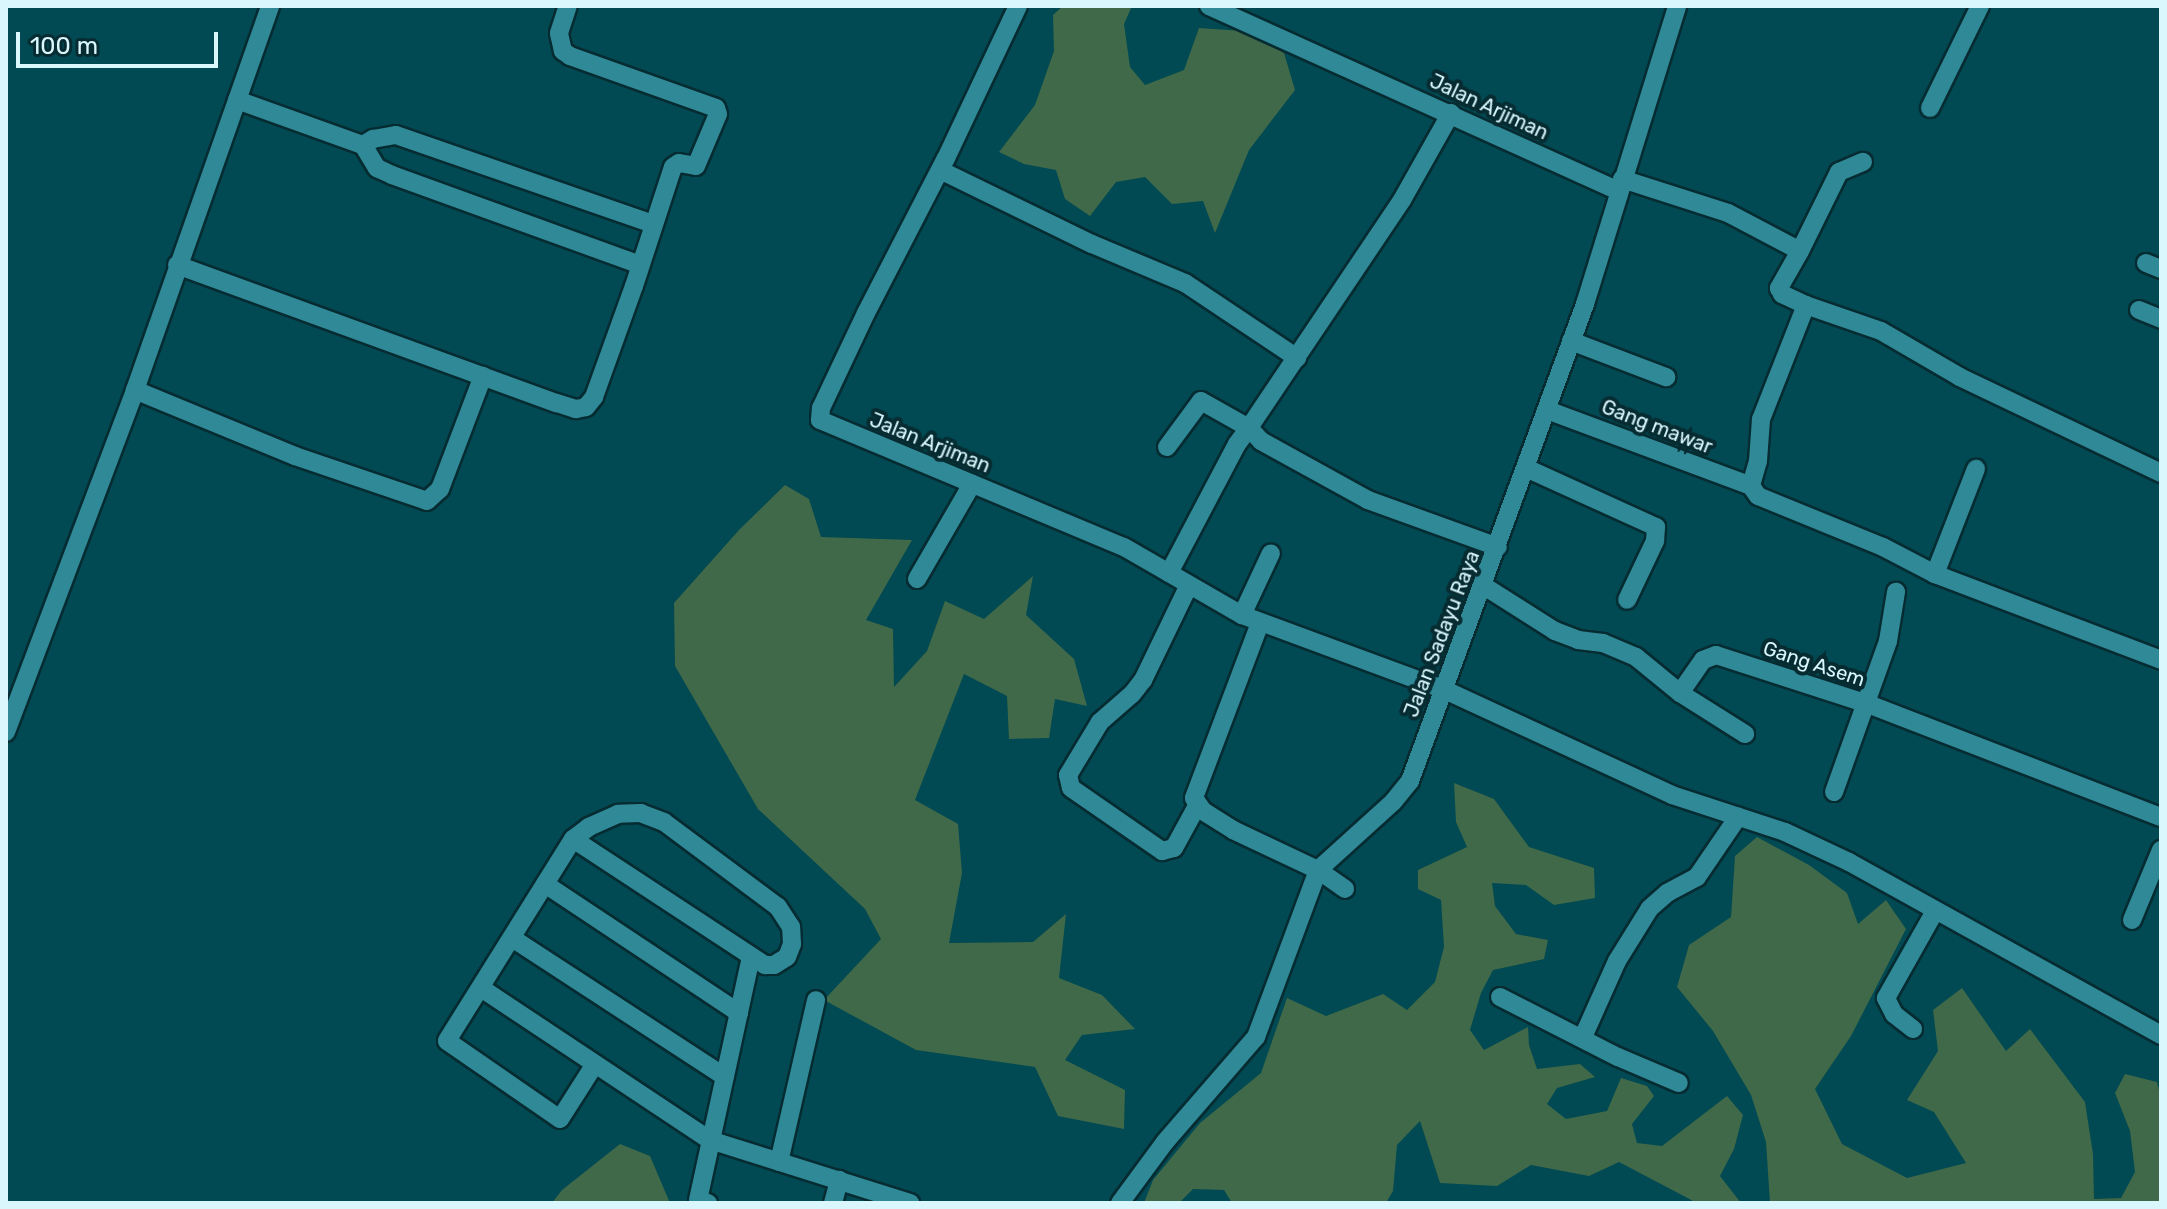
<!DOCTYPE html>
<html>
<head>
<meta charset="utf-8">
<style>
	body { margin:0 }
	#map { position:relative; width:2167px; height:1209px; overflow:hidden; background:#014953; font-family:Rubik,sans-serif }
	div>[style] { position:absolute }
	.green>* { inset:0; background:#3f6948 }
	.roads { filter:drop-shadow(2px 0 #062c32) drop-shadow(-2px 0 #062c32) drop-shadow(0 2px #062c32) drop-shadow(0 -2px #062c32) }
	.minor>* { height:18px; margin:-9px; padding:0 9px; transform-origin:9px; border-radius:9px; background:#308997 }
	span { translate:-50% -50%; white-space:nowrap; text-align:center; line-height:1.15; -webkit-text-stroke:8px #062c32; paint-order:stroke }
	.street-label { font-size:20px; color:#d9f7fd }
	.frame { position:absolute; inset:0; border:8px solid #d9f7fd; pointer-events:none }
	.scale { position:absolute; left:16px; top:32px; width:202px; height:36px; box-sizing:border-box; border:4px solid #d9f7fd; border-top:0; padding-left:10px; font-size:24px; line-height:28px; white-space:nowrap; color:#d9f7fd; -webkit-text-stroke:6px #062c32; paint-order:stroke }
</style>
</head>
<body>
<div id="map">
	<div class="green">
		<i style="clip-path:polygon(1063px 6px,1132px 6px,1124px 24px,1130px 67px,1145px 85px,1184px 70px,1199px 28px,1244px 31px,1284px 53px,1295px 90px,1249px 150px,1215px 233px,1203px 201px,1172px 204px,1145px 177px,1116px 182px,1090px 216px,1065px 199px,1056px 170px,1024px 164px,999px 152px,1035px 105px,1054px 51px,1053px 15px)"></i>
		<i style="clip-path:polygon(785px 485px,809px 499px,821px 537px,912px 540px,866px 620px,893px 629px,894px 687px,927px 651px,945px 601px,984px 619px,1033px 576px,1026px 615px,1074px 659px,1087px 706px,1055px 699px,1049px 738px,1009px 739px,1007px 696px,964px 674px,915px 800px,958px 824px,962px 873px,949px 943px,1033px 942px,1066px 914px,1059px 978px,1102px 995px,1135px 1029px,1082px 1035px,1065px 1060px,1125px 1090px,1124px 1129px,1058px 1116px,1035px 1067px,916px 1050px,824px 1000px,881px 939px,865px 909px,758px 809px,675px 666px,674px 603px,739px 530px)"></i>
		<i style="clip-path:polygon(1454px 783px,1494px 799px,1529px 847px,1594px 868px,1595px 898px,1554px 905px,1526px 885px,1492px 883px,1495px 906px,1516px 934px,1548px 940px,1544px 959px,1493px 970px,1481px 993px,1470px 1030px,1484px 1050px,1528px 1027px,1529px 1045px,1537px 1069px,1580px 1064px,1595px 1077px,1557px 1088px,1547px 1104px,1566px 1119px,1607px 1111px,1621px 1078px,1647px 1086px,1654px 1096px,1632px 1124px,1637px 1143px,1662px 1146px,1727px 1096px,1743px 1115px,1734px 1149px,1720px 1176px,1741px 1203px,1697px 1203px,1619px 1162px,1589px 1176px,1531px 1165px,1497px 1186px,1440px 1183px,1420px 1121px,1397px 1145px,1393px 1191px,1386px 1203px,1232px 1203px,1224px 1190px,1193px 1189px,1179px 1203px,1144px 1203px,1153px 1180px,1200px 1123px,1261px 1073px,1287px 998px,1326px 1016px,1383px 994px,1407px 1010px,1435px 982px,1444px 947px,1441px 900px,1418px 889px,1418px 870px,1467px 847px,1456px 822px)"></i>
		<i style="clip-path:polygon(1757px 837px,1809px 865px,1847px 893px,1858px 924px,1886px 900px,1906px 929px,1851px 1036px,1815px 1089px,1842px 1144px,1907px 1178px,1966px 1163px,1934px 1112px,1907px 1100px,1938px 1051px,1933px 1010px,1962px 988px,2006px 1051px,2030px 1029px,2085px 1102px,2093px 1154px,2094px 1199px,2121px 1198px,2135px 1172px,2130px 1131px,2115px 1093px,2125px 1074px,2157px 1082px,2161px 1098px,2161px 1203px,1770px 1203px,1766px 1142px,1751px 1095px,1713px 1031px,1677px 987px,1689px 945px,1731px 917px,1735px 856px)"></i>
		<i style="clip-path:polygon(620px 1144px,650px 1156px,670px 1203px,552px 1203px,562px 1190px)"></i>
	</div>
	<div class="roads">
		<div class="minor">
			<i style="left:1018px;top:6px;width:168px;rotate:115.3deg"></i>
			<i style="left:946px;top:158px;width:174px;rotate:117.3deg"></i>
			<i style="left:866px;top:313px;width:105px;rotate:115.3deg"></i>
			<i style="left:821px;top:408px;width:12px;rotate:95deg"></i>
			<i style="left:820px;top:420px;width:329px;rotate:22.7deg"></i>
			<i style="left:1124px;top:547px;width:136px;rotate:30deg"></i>
			<i style="left:1242px;top:615px;width:216px;rotate:20.3deg"></i>
			<i style="left:1445px;top:690px;width:250px;rotate:24.8deg"></i>
			<i style="left:1672px;top:795px;width:119px;rotate:18.1deg"></i>
			<i style="left:1785px;top:832px;width:71px;rotate:25.1deg"></i>
			<i style="left:1849px;top:862px;width:357px;rotate:29deg"></i>
			<i style="left:1209px;top:6px;width:449px;rotate:24.3deg"></i>
			<i style="left:237px;top:100px;width:134px;rotate:19.7deg"></i>
			<i style="left:1930px;top:108px;width:114px;rotate:-63.9deg"></i>
			<i style="left:1451px;top:113px;width:100px;rotate:119.4deg"></i>
			<i style="left:1402px;top:200px;width:275px;rotate:123.9deg"></i>
			<i style="left:1249px;top:428px;width:18px;rotate:47deg"></i>
			<i style="left:1261px;top:441px;width:122px;rotate:28.9deg"></i>
			<i style="left:1368px;top:500px;width:138px;rotate:19.9deg"></i>
			<i style="left:363px;top:145px;width:27px;rotate:59deg"></i>
			<i style="left:377px;top:168px;width:17px;rotate:25deg"></i>
			<i style="left:392px;top:175px;width:264px;rotate:19.9deg"></i>
			<i style="left:363px;top:145px;width:12px;rotate:-31deg"></i>
			<i style="left:373px;top:139px;width:23px;rotate:-10deg"></i>
			<i style="left:396px;top:135px;width:272px;rotate:19.1deg"></i>
			<i style="left:940px;top:170px;width:169px;rotate:26deg"></i>
			<i style="left:1092px;top:244px;width:101px;rotate:22.8deg"></i>
			<i style="left:1185px;top:283px;width:135px;rotate:33.8deg"></i>
			<i style="left:1622px;top:179px;width:111px;rotate:17.8deg"></i>
			<i style="left:1728px;top:213px;width:81px;rotate:27.8deg"></i>
			<i style="left:1800px;top:251px;width:43px;rotate:119.6deg"></i>
			<i style="left:1779px;top:288px;width:7px;rotate:63deg"></i>
			<i style="left:1782px;top:294px;width:26px;rotate:25deg"></i>
			<i style="left:1800px;top:251px;width:88px;rotate:-63.7deg"></i>
			<i style="left:1839px;top:172px;width:26px;rotate:-23deg"></i>
			<i style="left:2146px;top:263px;width:16px;rotate:22deg"></i>
			<i style="left:177px;top:265px;width:404px;rotate:20deg"></i>
			<i style="left:557px;top:403px;width:20px;rotate:18deg"></i>
			<i style="left:576px;top:409px;width:10px;rotate:-11deg"></i>
			<i style="left:586px;top:407px;width:13px;rotate:-51deg"></i>
			<i style="left:594px;top:397px;width:118px;rotate:-70.2deg"></i>
			<i style="left:634px;top:286px;width:125px;rotate:-71.9deg"></i>
			<i style="left:673px;top:167px;width:7px;rotate:-34deg"></i>
			<i style="left:679px;top:163px;width:17px;rotate:10deg"></i>
			<i style="left:696px;top:166px;width:56px;rotate:-67.1deg"></i>
			<i style="left:718px;top:114px;width:6px;rotate:-108deg"></i>
			<i style="left:716px;top:108px;width:155px;rotate:-160.4deg"></i>
			<i style="left:570px;top:56px;width:9px;rotate:-144deg"></i>
			<i style="left:563px;top:51px;width:18px;rotate:-103deg"></i>
			<i style="left:559px;top:33px;width:28px;rotate:-72deg"></i>
			<i style="left:2139px;top:310px;width:24px;rotate:22deg"></i>
			<i style="left:1571px;top:341px;width:102px;rotate:20.8deg"></i>
			<i style="left:135px;top:390px;width:173px;rotate:22.4deg"></i>
			<i style="left:295px;top:456px;width:139px;rotate:18.8deg"></i>
			<i style="left:427px;top:501px;width:18px;rotate:-43deg"></i>
			<i style="left:440px;top:489px;width:121px;rotate:-69.2deg"></i>
			<i style="left:1547px;top:410px;width:218px;rotate:20.4deg"></i>
			<i style="left:1167px;top:447px;width:57px;rotate:-53.5deg"></i>
			<i style="left:1201px;top:401px;width:55px;rotate:29.4deg"></i>
			<i style="left:1249px;top:428px;width:20px;rotate:127deg"></i>
			<i style="left:1237px;top:444px;width:146px;rotate:117.8deg"></i>
			<i style="left:1526px;top:468px;width:143px;rotate:24.4deg"></i>
			<i style="left:1656px;top:527px;width:14px;rotate:94deg"></i>
			<i style="left:1655px;top:541px;width:65px;rotate:115.4deg"></i>
			<i style="left:2161px;top:473px;width:223px;rotate:-154.5deg"></i>
			<i style="left:1960px;top:377px;width:91px;rotate:-149.8deg"></i>
			<i style="left:1881px;top:331px;width:79px;rotate:-160.9deg"></i>
			<i style="left:1806px;top:305px;width:123px;rotate:111.5deg"></i>
			<i style="left:1761px;top:419px;width:42px;rotate:94.1deg"></i>
			<i style="left:1758px;top:461px;width:26px;rotate:106deg"></i>
			<i style="left:1751px;top:486px;width:12px;rotate:55deg"></i>
			<i style="left:1758px;top:496px;width:135px;rotate:22.2deg"></i>
			<i style="left:1883px;top:547px;width:59px;rotate:27.4deg"></i>
			<i style="left:1935px;top:574px;width:242px;rotate:20.8deg"></i>
			<i style="left:1935px;top:574px;width:113px;rotate:-68.7deg"></i>
			<i style="left:917px;top:579px;width:110px;rotate:-59.9deg"></i>
			<i style="left:1189px;top:585px;width:106px;rotate:115.8deg"></i>
			<i style="left:1143px;top:680px;width:18px;rotate:128deg"></i>
			<i style="left:1132px;top:694px;width:43px;rotate:138.8deg"></i>
			<i style="left:1100px;top:722px;width:62px;rotate:121.1deg"></i>
			<i style="left:1068px;top:775px;width:13px;rotate:77deg"></i>
			<i style="left:1071px;top:788px;width:111px;rotate:34.7deg"></i>
			<i style="left:1162px;top:851px;width:12px;rotate:-14deg"></i>
			<i style="left:1174px;top:848px;width:48px;rotate:-61.3deg"></i>
			<i style="left:1484px;top:586px;width:84px;rotate:32.4deg"></i>
			<i style="left:1555px;top:631px;width:25px;rotate:21deg"></i>
			<i style="left:1578px;top:640px;width:25px;rotate:7deg"></i>
			<i style="left:1603px;top:643px;width:36px;rotate:23deg"></i>
			<i style="left:1636px;top:657px;width:57px;rotate:39.3deg"></i>
			<i style="left:1680px;top:693px;width:40px;rotate:-55.1deg"></i>
			<i style="left:1703px;top:660px;width:14px;rotate:-21deg"></i>
			<i style="left:1716px;top:655px;width:160px;rotate:17.9deg"></i>
			<i style="left:1868px;top:704px;width:314px;rotate:21.1deg"></i>
			<i style="left:1242px;top:615px;width:68px;rotate:-64.9deg"></i>
			<i style="left:1260px;top:623px;width:187px;rotate:110.7deg"></i>
			<i style="left:1194px;top:798px;width:16px;rotate:55deg"></i>
			<i style="left:1203px;top:811px;width:36px;rotate:32deg"></i>
			<i style="left:1233px;top:830px;width:94px;rotate:25.2deg"></i>
			<i style="left:1318px;top:870px;width:33px;rotate:35deg"></i>
			<i style="left:1680px;top:693px;width:77px;rotate:32.2deg"></i>
			<i style="left:6px;top:732px;width:366px;rotate:-69.3deg"></i>
			<i style="left:135px;top:390px;width:407px;rotate:-70.6deg"></i>
			<i style="left:1834px;top:792px;width:160px;rotate:-70.3deg"></i>
			<i style="left:1888px;top:641px;width:50px;rotate:-80.7deg"></i>
			<i style="left:573px;top:839px;width:230px;rotate:33.3deg"></i>
			<i style="left:765px;top:965px;width:9px"></i>
			<i style="left:774px;top:965px;width:15px;rotate:-32deg"></i>
			<i style="left:787px;top:957px;width:14px;rotate:-69deg"></i>
			<i style="left:792px;top:944px;width:17px;rotate:-93deg"></i>
			<i style="left:791px;top:927px;width:24px;rotate:-123deg"></i>
			<i style="left:778px;top:907px;width:142px;rotate:-143.3deg"></i>
			<i style="left:664px;top:822px;width:25px;rotate:-159deg"></i>
			<i style="left:641px;top:813px;width:23px;rotate:178deg"></i>
			<i style="left:618px;top:814px;width:32px;rotate:156deg"></i>
			<i style="left:589px;top:827px;width:20px;rotate:143deg"></i>
			<i style="left:573px;top:839px;width:238px;rotate:122deg"></i>
			<i style="left:447px;top:1041px;width:137px;rotate:34.6deg"></i>
			<i style="left:560px;top:1119px;width:65px;rotate:-57.5deg"></i>
			<i style="left:545px;top:884px;width:233px;rotate:33.6deg"></i>
			<i style="left:2132px;top:920px;width:76px;rotate:-67.5deg"></i>
			<i style="left:512px;top:938px;width:254px;rotate:33.1deg"></i>
			<i style="left:481px;top:988px;width:275px;rotate:33.6deg"></i>
			<i style="left:710px;top:1140px;width:210px;rotate:17.5deg"></i>
			<i style="left:1500px;top:997px;width:132px;rotate:27deg"></i>
			<i style="left:1618px;top:1057px;width:66px;rotate:23.1deg"></i>
			<i style="left:1913px;top:1029px;width:24px;rotate:-142deg"></i>
			<i style="left:1894px;top:1014px;width:18px;rotate:-117deg"></i>
			<i style="left:1886px;top:998px;width:100px;rotate:-60.6deg"></i>
			<i style="left:1583px;top:1037px;width:83px;rotate:-65.9deg"></i>
			<i style="left:1617px;top:961px;width:62px;rotate:-58.1deg"></i>
			<i style="left:1650px;top:908px;width:23px;rotate:-41deg"></i>
			<i style="left:1667px;top:893px;width:34px;rotate:-28deg"></i>
			<i style="left:1697px;top:877px;width:73px;rotate:-55.7deg"></i>
			<i style="left:779px;top:1162px;width:166px;rotate:-77.1deg"></i>
			<i style="left:708px;top:1203px;width:10px;rotate:-163deg"></i>
			<i style="left:698px;top:1200px;width:249px;rotate:-77.7deg"></i>
			<i style="left:833px;top:1203px;width:24px;rotate:-75deg"></i>
			<i style="left:1120px;top:1203px;width:76px;rotate:-53.6deg"></i>
			<i style="left:1165px;top:1142px;width:139px;rotate:-49.1deg"></i>
			<i style="left:1256px;top:1037px;width:178px;rotate:-69.6deg"></i>
			<i style="left:1318px;top:870px;width:101px;rotate:-42.2deg"></i>
			<i style="left:1393px;top:802px;width:27px;rotate:-51deg"></i>
			<i style="left:1410px;top:781px;width:508px;rotate:-69.85deg"></i>
			<i style="left:1585px;top:304px;width:312px;rotate:-72.8deg"></i>
		</div>
	</div>
	<div class="street-label">
		<span style="left:1489px;top:107px;rotate:25deg">Jalan Arjiman</span>
		<span style="left:1657px;top:427px;rotate:21deg">Gang mawar</span>
		<span style="left:930px;top:443px;rotate:22deg">Jalan Arjiman</span>
		<span style="left:1442px;top:634px;rotate:-69deg">Jalan Sadayu Raya</span>
		<span style="left:1814px;top:664px;rotate:18deg">Gang Asem</span>
	</div>
	<div class="frame"></div>
	<div class="scale">100 m</div>
</div>
</body>
</html>
